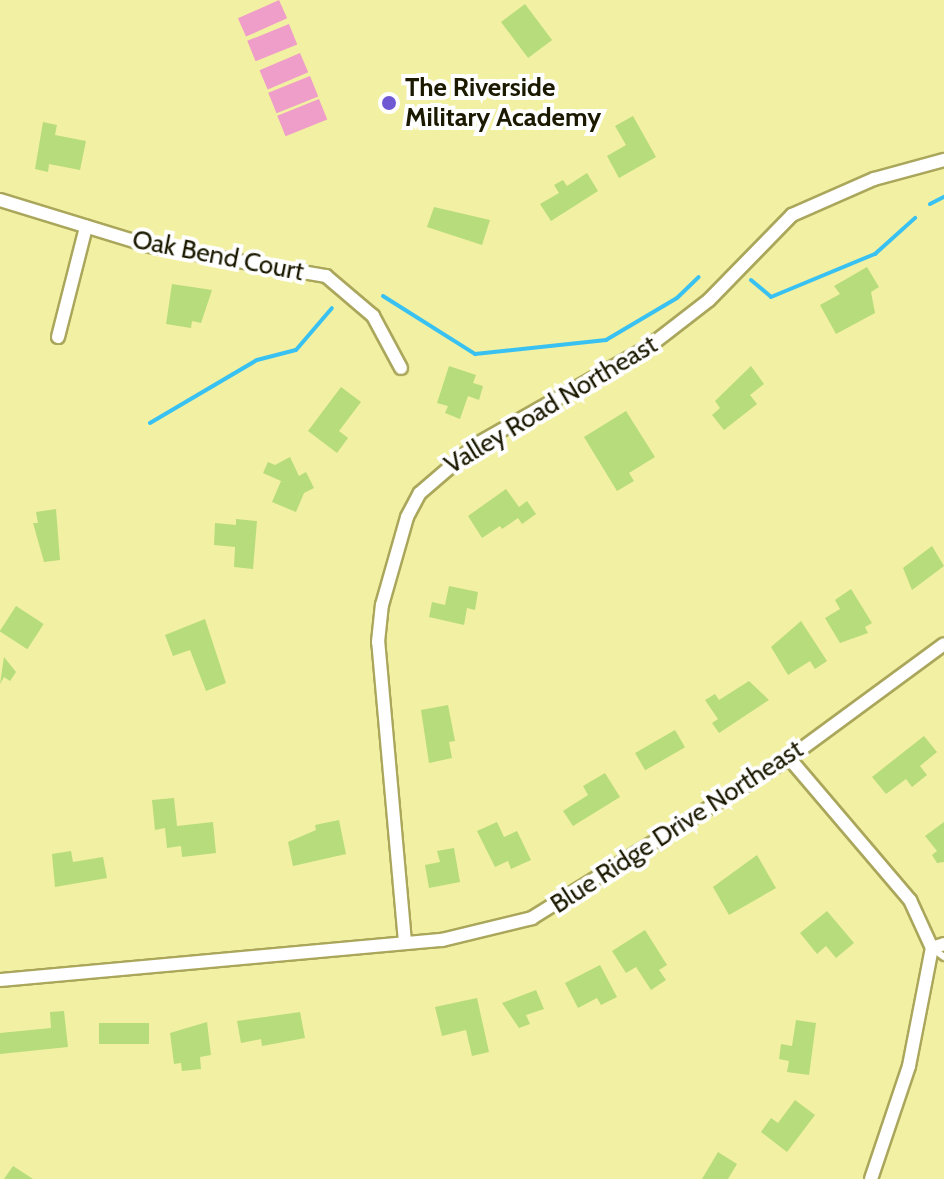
<!DOCTYPE html>
<html>
<head>
<meta charset="utf-8">
<style>
	body { margin:0 }
	#map { position:relative; width:944px; height:1179px; overflow:hidden; background:#f2f0a3; font-family:Cabin,sans-serif }
	div>[style] { position:absolute }
	.green>* { inset:0; background:#ef9dc9; transform-origin:0 0 }
	.stream>* { height:4px; margin:-2px; padding:0 2px; transform-origin:2px; border-radius:2px; background:#38c1f1 }
	.building>* { inset:0; background:#b6dc7b; transform-origin:0 0 }
	.roads { filter:drop-shadow(2px 0 #aaa75c) drop-shadow(-2px 0 #aaa75c) drop-shadow(0 2px #aaa75c) drop-shadow(0 -2px #aaa75c) }
	.lane>* { height:6px; margin:-3px; padding:0 3px; transform-origin:3px; border-radius:3px; background:#fff }
	.street>* { height:12px; margin:-6px; padding:0 6px; transform-origin:6px; border-radius:6px; background:#fff }
	.dots>* { width:22px; height:22px; translate:-50% -50%; box-sizing:border-box; border:4px solid #fff; border-radius:50% }
	span { translate:-50% -50%; white-space:nowrap; text-align:center; line-height:1.15; -webkit-text-stroke:8px #fff; paint-order:stroke }
	.poi-label { font-size:26px; color:#1b1900; font-weight:700 }
	.left { translate:0 -50%; text-align:left }
	.street-label { font-size:26px; color:#1b1900 }
</style>
</head>
<body>
<div id="map">
	<div class="green">
		<i style="left:279px;top:0;width:20px;height:45px;rotate:66deg"></i>
		<i style="left:289px;top:24px;width:22px;height:45px;rotate:68deg"></i>
		<i style="left:300px;top:53px;width:21px;height:44px;rotate:67deg"></i>
		<i style="left:310px;top:76px;width:22px;height:45px;rotate:68deg"></i>
		<i style="left:319px;top:99px;width:22px;height:45px;rotate:68deg"></i>
	</div>
	<div class="stream">
		<i style="left:930px;top:204px;width:16px;rotate:-27deg"></i>
		<i style="left:751px;top:280px;width:26px;rotate:40deg"></i>
		<i style="left:771px;top:297px;width:113px;rotate:-22.5deg"></i>
		<i style="left:875px;top:254px;width:54px;rotate:-42deg"></i>
		<i style="left:383px;top:296px;width:109px;rotate:32.2deg"></i>
		<i style="left:475px;top:354px;width:132px;rotate:-6.1deg"></i>
		<i style="left:606px;top:340px;width:82px;rotate:-30.6deg"></i>
		<i style="left:677px;top:298px;width:30px;rotate:-44deg"></i>
		<i style="left:150px;top:423px;width:124px;rotate:-30.5deg"></i>
		<i style="left:257px;top:360px;width:40px;rotate:-14.4deg"></i>
		<i style="left:296px;top:350px;width:55px;rotate:-49.4deg"></i>
	</div>
	<div class="building">
		<i style="left:525px;top:4px;width:45px;height:30px;rotate:53deg"></i>
		<i style="clip-path:polygon(633px 116px,656px 157px,619px 178px,607px 156px,626px 145px,615px 126px)"></i>
		<i style="clip-path:polygon(43px 122px,57px 125px,55px 135px,86px 141px,80px 170px,49px 164px,48px 172px,35px 169px)"></i>
		<i style="clip-path:polygon(587px 173px,598px 191px,551px 221px,540px 204px,559px 193px,554px 185px,563px 180px,567px 186px)"></i>
		<i style="clip-path:polygon(434px 207px,490px 220px,482px 245px,427px 227px)"></i>
		<i style="clip-path:polygon(867px 267px,879px 287px,871px 292px,875px 313px,836px 334px,820px 305px,840px 294px,834px 286px)"></i>
		<i style="clip-path:polygon(172px 284px,212px 290px,201px 323px,192px 321px,191px 328px,166px 324px)"></i>
		<i style="clip-path:polygon(449px 366px,476px 375px,473px 383px,483px 386px,479px 400px,468px 396px,460px 419px,445px 413px,448px 406px,437px 403px)"></i>
		<i style="clip-path:polygon(751px 366px,764px 384px,750px 395px,757px 404px,724px 430px,712px 415px,720px 408px,715px 401px)"></i>
		<i style="clip-path:polygon(341px 387px,361px 402px,339px 431px,348px 438px,337px 453px,308px 431px)"></i>
		<i style="clip-path:polygon(626px 411px,655px 457px,629px 473px,634px 481px,617px 491px,584px 437px)"></i>
		<i style="clip-path:polygon(290px 457px,299px 476px,306px 472px,314px 488px,304px 493px,296px 512px,272px 502px,281px 481px,263px 473px,268px 462px,275px 465px)"></i>
		<i style="clip-path:polygon(506px 489px,519px 507px,527px 501px,536px 514px,522px 524px,518px 518px,502px 529px,500px 526px,482px 538px,468px 516px)"></i>
		<i style="clip-path:polygon(56px 509px,60px 560px,44px 562px,33px 523px,38px 523px,36px 512px)"></i>
		<i style="clip-path:polygon(236px 519px,257px 521px,253px 569px,234px 567px,235px 547px,214px 545px,215px 523px,236px 525px)"></i>
		<i style="clip-path:polygon(932px 546px,944px 566px,912px 590px,903px 568px)"></i>
		<i style="clip-path:polygon(449px 586px,478px 592px,475px 610px,467px 608px,464px 625px,429px 617px,432px 602px,445px 605px)"></i>
		<i style="clip-path:polygon(851px 589px,872px 623px,865px 627px,868px 633px,840px 643px,825px 618px,840px 609px,835px 600px)"></i>
		<i style="left:16px;top:606px;width:33px;height:30px;rotate:33deg"></i>
		<i style="clip-path:polygon(205px 619px,226px 683px,206px 691px,190px 650px,173px 656px,165px 635px)"></i>
		<i style="clip-path:polygon(801px 621px,827px 661px,815px 669px,810px 661px,788px 675px,771px 647px)"></i>
		<i style="clip-path:polygon(4px 657px,16px 672px,10px 681px,4px 677px,0 684px)"></i>
		<i style="clip-path:polygon(749px 681px,769px 700px,719px 733px,712px 723px,718px 719px,705px 700px,715px 694px,719px 700px)"></i>
		<i style="clip-path:polygon(448px 705px,455px 741px,449px 742px,452px 758px,429px 763px,421px 710px)"></i>
		<i style="left:675px;top:730px;width:20px;height:46px;rotate:60deg"></i>
		<i style="clip-path:polygon(924px 736px,937px 752px,920px 766px,927px 775px,912px 787px,906px 779px,886px 794px,872px 777px)"></i>
		<i style="clip-path:polygon(605px 773px,620px 797px,573px 826px,563px 811px,588px 795px,583px 786px)"></i>
		<i style="clip-path:polygon(174px 798px,177px 826px,213px 822px,216px 853px,182px 857px,181px 846px,167px 848px,165px 828px,155px 830px,152px 800px)"></i>
		<i style="clip-path:polygon(339px 820px,346px 854px,293px 866px,288px 842px,316px 830px,315px 825px)"></i>
		<i style="clip-path:polygon(497px 822px,504px 837px,517px 831px,531px 860px,511px 869px,508px 861px,495px 867px,477px 831px)"></i>
		<i style="clip-path:polygon(944px 822px,944px 862px,937px 863px,932px 855px,937px 851px,925px 836px)"></i>
		<i style="clip-path:polygon(454px 848px,460px 882px,429px 888px,425px 865px,440px 862px,437px 851px)"></i>
		<i style="clip-path:polygon(71px 851px,73px 862px,103px 857px,107px 878px,55px 887px,52px 854px)"></i>
		<i style="clip-path:polygon(757px 855px,776px 888px,729px 915px,713px 887px)"></i>
		<i style="clip-path:polygon(827px 911px,854px 943px,836px 958px,826px 946px,817px 954px,800px 933px)"></i>
		<i style="clip-path:polygon(645px 930px,667px 965px,659px 970px,666px 980px,651px 990px,636px 967px,626px 973px,612px 951px)"></i>
		<i style="clip-path:polygon(600px 965px,617px 997px,601px 1005px,597px 998px,578px 1008px,565px 983px)"></i>
		<i style="clip-path:polygon(536px 990px,544px 1009px,526px 1015px,530px 1024px,519px 1028px,502px 1003px)"></i>
		<i style="clip-path:polygon(477px 998px,489px 1052px,472px 1056px,466px 1030px,442px 1036px,435px 1007px)"></i>
		<i style="clip-path:polygon(64px 1011px,68px 1047px,0 1054px,0 1033px,51px 1028px,50px 1012px)"></i>
		<i style="clip-path:polygon(300px 1012px,305px 1038px,262px 1046px,261px 1039px,241px 1043px,237px 1021px)"></i>
		<i style="clip-path:polygon(796px 1020px,816px 1023px,809px 1075px,787px 1072px,789px 1061px,779px 1059px,781px 1044px,792px 1046px)"></i>
		<i style="clip-path:polygon(207px 1022px,211px 1055px,200px 1057px,201px 1069px,182px 1071px,181px 1063px,174px 1064px,170px 1033px)"></i>
		<i style="left:99px;top:1023px;width:50px;height:21px"></i>
		<i style="clip-path:polygon(795px 1100px,815px 1115px,787px 1152px,761px 1132px,771px 1118px,778px 1123px)"></i>
		<i style="clip-path:polygon(718px 1152px,737px 1164px,728px 1179px,702px 1179px)"></i>
		<i style="clip-path:polygon(13px 1166px,33px 1179px,4px 1179px)"></i>
	</div>
	<div class="roads">
		<div class="lane">
			<i style="left:932px;top:948px;width:15px;rotate:37deg"></i>
		</div>
		<div class="street">
			<i style="left:0;top:200px;width:157px;rotate:17deg"></i>
			<i style="left:150px;top:246px;width:179px;rotate:9.7deg"></i>
			<i style="left:326px;top:276px;width:62px;rotate:40.4deg"></i>
			<i style="left:373px;top:316px;width:59px;rotate:61.7deg"></i>
			<i style="left:58px;top:337px;width:114px;rotate:-75.7deg"></i>
			<i style="left:789px;top:758px;width:187px;rotate:49.6deg"></i>
			<i style="left:910px;top:900px;width:53px;rotate:65.4deg"></i>
			<i style="left:932px;top:948px;width:13px;rotate:-18deg"></i>
			<i style="left:405px;top:942px;width:301px;rotate:-95.1deg"></i>
			<i style="left:378px;top:642px;width:37px;rotate:-84deg"></i>
			<i style="left:382px;top:605px;width:91px;rotate:-74.1deg"></i>
			<i style="left:407px;top:517px;width:27px;rotate:-62deg"></i>
			<i style="left:420px;top:493px;width:75px;rotate:-40.7deg"></i>
			<i style="left:477px;top:444px;width:195px;rotate:-29.5deg"></i>
			<i style="left:647px;top:348px;width:78px;rotate:-37.7deg"></i>
			<i style="left:709px;top:300px;width:119px;rotate:-45.7deg"></i>
			<i style="left:792px;top:215px;width:90px;rotate:-23.7deg"></i>
			<i style="left:874px;top:179px;width:73px;rotate:-15.2deg"></i>
			<i style="left:0;top:980px;width:444px;rotate:-5.2deg"></i>
			<i style="left:442px;top:940px;width:93px;rotate:-13.7deg"></i>
			<i style="left:532px;top:918px;width:303px;rotate:-31.9deg"></i>
			<i style="left:789px;top:758px;width:192px;rotate:-36.3deg"></i>
			<i style="left:871px;top:1179px;width:119px;rotate:-71.4deg"></i>
			<i style="left:909px;top:1066px;width:120px;rotate:-79deg"></i>
		</div>
	</div>
	<div class="dots">
		<i style="left:389px;top:103px;background:#6e59d3"></i>
	</div>
	<div class="poi-label">
		<span class="left" style="left:405px;top:103px">The Riverside<br>Military Academy</span>
	</div>
	<div class="street-label">
		<span style="left:218px;top:256px;rotate:11deg">Oak Bend Court</span>
		<span style="left:551px;top:405px;rotate:-31deg">Valley Road Northeast</span>
		<span style="left:677px;top:827px;rotate:-33deg">Blue Ridge Drive Northeast</span>
	</div>
</div>
</body>
</html>
